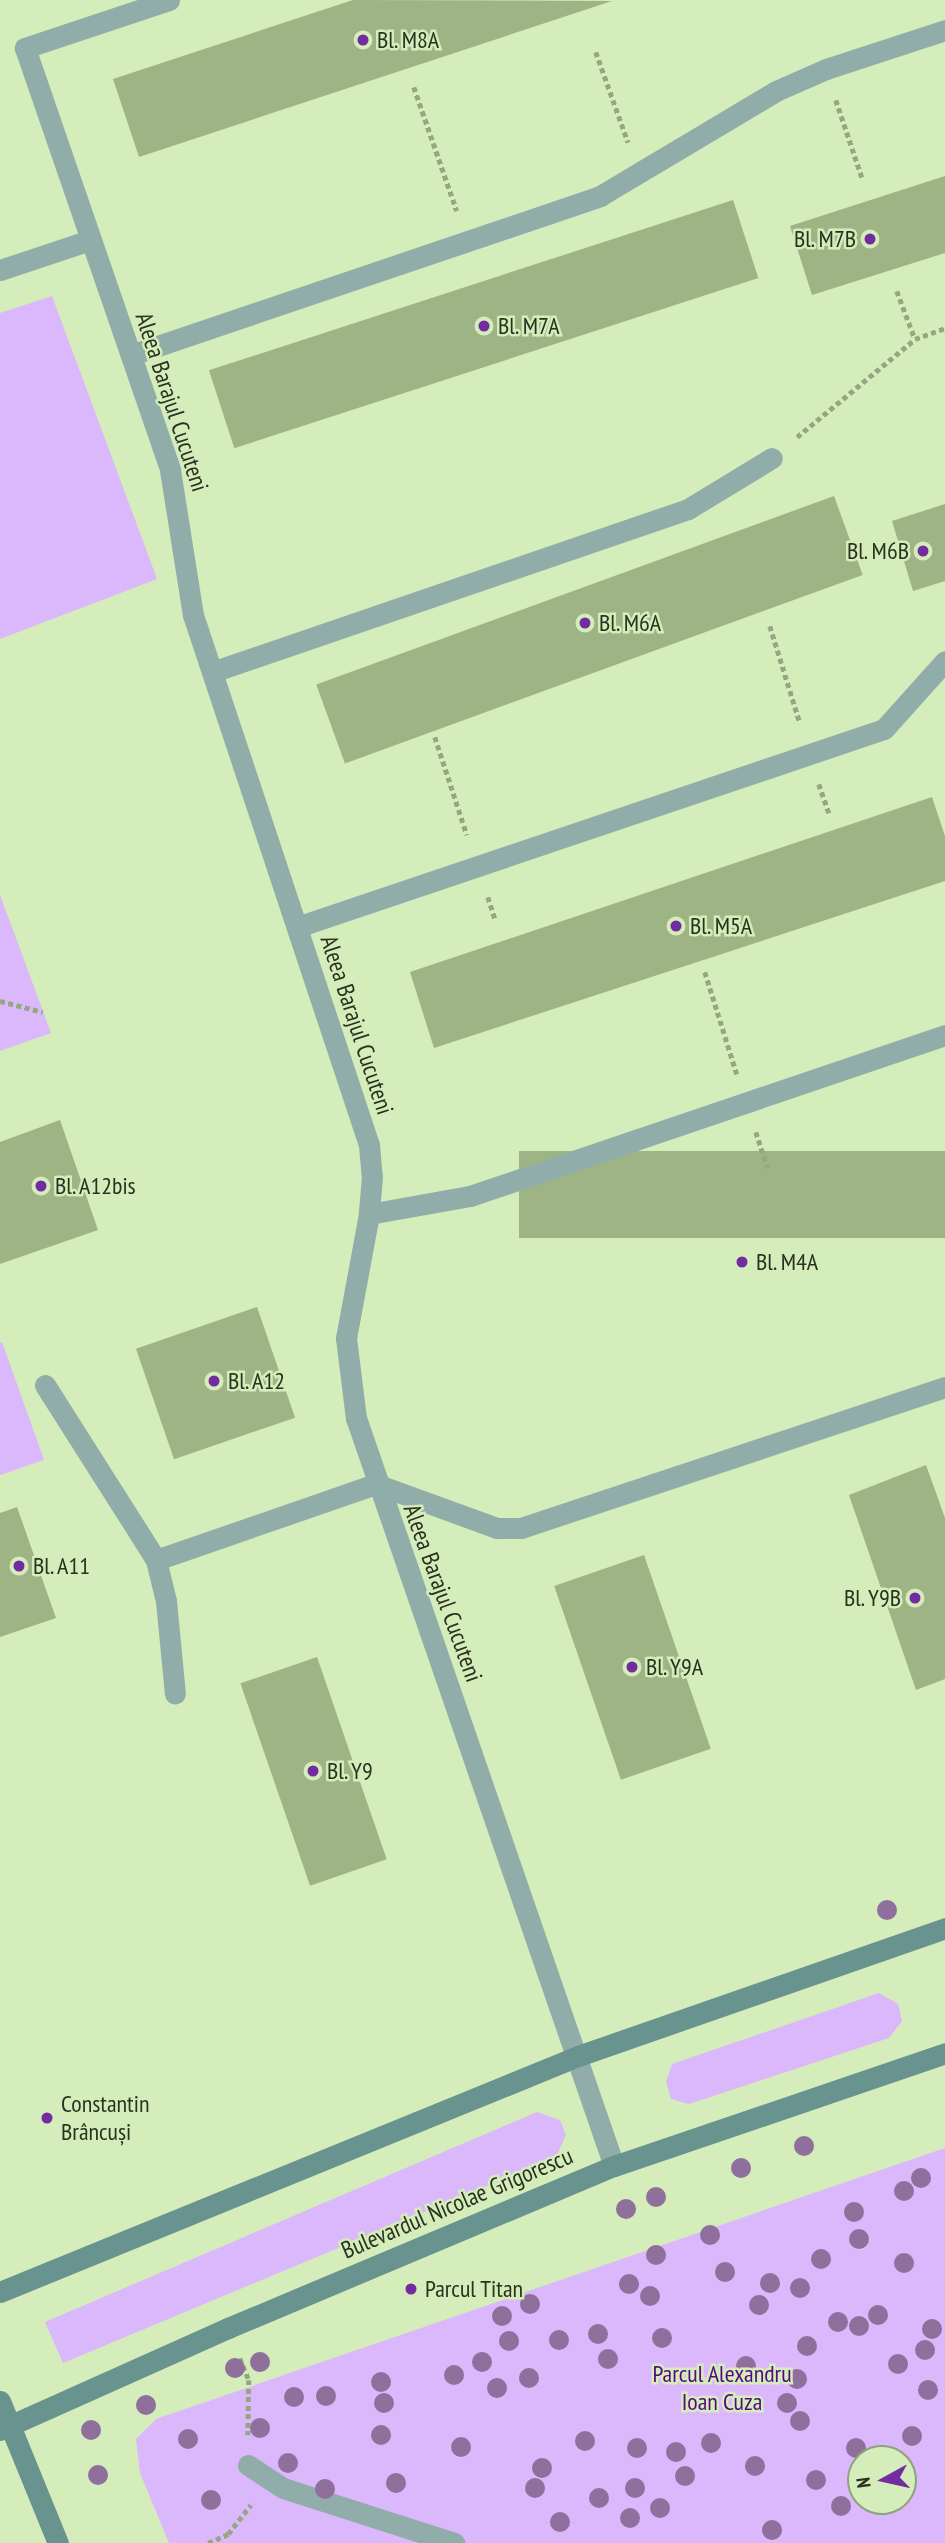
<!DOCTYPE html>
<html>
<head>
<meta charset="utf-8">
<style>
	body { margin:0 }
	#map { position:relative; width:945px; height:2543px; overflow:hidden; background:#d5ecbb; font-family:"PT Sans Narrow",sans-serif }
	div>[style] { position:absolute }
	.green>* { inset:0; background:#dbb7fb }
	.building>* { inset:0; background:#9eb485; transform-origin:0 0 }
	.path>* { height:4.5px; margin-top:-2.25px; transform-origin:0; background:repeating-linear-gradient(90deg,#95a781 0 5px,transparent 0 8.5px) }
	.lane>* { height:21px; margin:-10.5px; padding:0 10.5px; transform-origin:10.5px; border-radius:10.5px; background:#91adaa }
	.street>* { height:21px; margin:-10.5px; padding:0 10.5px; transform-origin:10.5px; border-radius:10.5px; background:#91adaa }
	.secondary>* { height:21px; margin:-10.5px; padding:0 10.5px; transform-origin:10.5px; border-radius:10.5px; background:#69938f }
	.trees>* { width:20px; height:20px; margin:-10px; border-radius:50%; background:#8f6f9b }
	.dots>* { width:19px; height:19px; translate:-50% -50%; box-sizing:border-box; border:4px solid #d5ecbb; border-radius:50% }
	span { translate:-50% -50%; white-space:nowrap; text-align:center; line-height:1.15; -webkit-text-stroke:5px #d5ecbb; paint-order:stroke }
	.poi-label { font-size:24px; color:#29311f }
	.left { translate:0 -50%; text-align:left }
	.right { translate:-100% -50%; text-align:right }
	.street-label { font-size:24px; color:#29311f }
	.park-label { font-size:24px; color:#560880 }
	.north { position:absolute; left:847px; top:2445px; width:70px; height:70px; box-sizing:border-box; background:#d5ecbb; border:2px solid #90a17d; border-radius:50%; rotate:262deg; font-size:19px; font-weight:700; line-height:28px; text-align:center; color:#29311f }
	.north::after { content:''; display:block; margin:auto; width:24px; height:32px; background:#722ca0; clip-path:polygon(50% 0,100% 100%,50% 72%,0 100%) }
</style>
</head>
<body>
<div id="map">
	<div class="green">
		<i style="clip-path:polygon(52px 296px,157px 579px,0 639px,0 313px)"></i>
		<i style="clip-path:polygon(0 895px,51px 1033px,0 1051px)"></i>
		<i style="clip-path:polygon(2px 1342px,44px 1460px,0 1475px,0 1343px)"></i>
		<i style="clip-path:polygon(879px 1993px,898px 2004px,902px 2021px,889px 2038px,689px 2104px,671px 2099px,666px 2082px,672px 2064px)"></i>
		<i style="clip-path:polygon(537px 2112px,560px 2120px,566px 2135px,556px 2157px,63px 2363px,45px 2322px)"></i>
		<i style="clip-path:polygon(evenodd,945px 2148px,945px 2543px,169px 2543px,140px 2473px,136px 2439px,156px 2419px,945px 2148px,861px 2459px,903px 2459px,903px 2501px,861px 2501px,861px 2459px)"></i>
	</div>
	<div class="building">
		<i style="clip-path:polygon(353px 0,612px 1px,139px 157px,113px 79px)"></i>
		<i style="clip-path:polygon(945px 176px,945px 253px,812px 295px,790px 226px)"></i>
		<i style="left:733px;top:200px;width:82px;height:551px;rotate:72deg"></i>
		<i style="left:834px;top:496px;width:84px;height:551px;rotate:70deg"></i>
		<i style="clip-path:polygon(945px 504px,945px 581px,913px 591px,892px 521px)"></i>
		<i style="clip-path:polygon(932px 797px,945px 836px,945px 881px,434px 1048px,410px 972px)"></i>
		<i style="clip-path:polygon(60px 1120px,98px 1230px,0 1264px,0 1142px)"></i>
		<i style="left:945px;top:1151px;width:87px;height:426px;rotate:90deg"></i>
		<i style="left:257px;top:1307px;width:117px;height:128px;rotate:71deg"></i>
		<i style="clip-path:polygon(926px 1465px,945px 1518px,945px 1679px,916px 1690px,849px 1495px)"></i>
		<i style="clip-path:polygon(17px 1507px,56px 1618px,0 1637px,0 1513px)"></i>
		<i style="left:644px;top:1555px;width:205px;height:95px;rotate:71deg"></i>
		<i style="left:317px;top:1657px;width:214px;height:81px;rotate:71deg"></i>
	</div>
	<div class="path">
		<i style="left:596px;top:52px;width:96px;rotate:70.4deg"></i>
		<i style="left:414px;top:87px;width:131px;rotate:70.9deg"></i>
		<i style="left:836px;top:100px;width:84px;rotate:71.4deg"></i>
		<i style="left:897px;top:291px;width:51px;rotate:69.4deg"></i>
		<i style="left:797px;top:437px;width:153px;rotate:-39.7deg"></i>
		<i style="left:915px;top:339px;width:32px;rotate:-20deg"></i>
		<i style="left:770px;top:626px;width:102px;rotate:72.8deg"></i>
		<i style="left:435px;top:737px;width:103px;rotate:71.9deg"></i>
		<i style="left:819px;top:784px;width:31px;rotate:71deg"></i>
		<i style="left:488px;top:897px;width:23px;rotate:72deg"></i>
		<i style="left:705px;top:972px;width:107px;rotate:72.6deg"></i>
		<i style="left:0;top:1001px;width:44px;rotate:14.3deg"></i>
		<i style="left:756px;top:1132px;width:38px;rotate:72deg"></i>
		<i style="left:240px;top:2358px;width:24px;rotate:68deg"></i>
		<i style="left:249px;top:2380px;width:55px;rotate:91deg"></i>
		<i style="left:208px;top:2543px;width:22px;rotate:-24deg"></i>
		<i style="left:228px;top:2534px;width:37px;rotate:-52deg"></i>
	</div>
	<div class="lane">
		<i style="left:0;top:270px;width:95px;rotate:-18.4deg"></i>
		<i style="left:131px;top:355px;width:495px;rotate:-18.7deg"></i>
		<i style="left:600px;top:196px;width:205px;rotate:-30.8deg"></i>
		<i style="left:776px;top:91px;width:55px;rotate:-23.7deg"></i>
		<i style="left:826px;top:69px;width:125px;rotate:-18.1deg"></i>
		<i style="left:212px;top:672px;width:503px;rotate:-18.9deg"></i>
		<i style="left:688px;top:509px;width:98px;rotate:-31.3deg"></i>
		<i style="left:297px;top:927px;width:619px;rotate:-18.64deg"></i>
		<i style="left:884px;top:729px;width:91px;rotate:-48.1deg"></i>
		<i style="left:369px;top:1214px;width:103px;rotate:-10.1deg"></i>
		<i style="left:470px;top:1196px;width:502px;rotate:-18.72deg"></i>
		<i style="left:45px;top:1385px;width:207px;rotate:57.6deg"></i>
		<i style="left:156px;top:1560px;width:233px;rotate:-19.1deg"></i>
		<i style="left:376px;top:1484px;width:129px;rotate:20deg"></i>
		<i style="left:497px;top:1528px;width:24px"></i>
		<i style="left:521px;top:1528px;width:447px;rotate:-18.4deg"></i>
		<i style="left:156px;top:1560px;width:42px;rotate:76.3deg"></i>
		<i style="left:166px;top:1601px;width:93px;rotate:84.5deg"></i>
	</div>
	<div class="street">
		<i style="left:169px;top:0;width:152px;rotate:161.6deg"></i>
		<i style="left:25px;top:48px;width:446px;rotate:71deg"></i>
		<i style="left:170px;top:470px;width:147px;rotate:81deg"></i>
		<i style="left:193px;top:615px;width:558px;rotate:71.63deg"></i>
		<i style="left:369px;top:1145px;width:32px;rotate:85deg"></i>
		<i style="left:372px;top:1177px;width:37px;rotate:95deg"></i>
		<i style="left:369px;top:1214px;width:126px;rotate:100.5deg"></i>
		<i style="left:346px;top:1338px;width:81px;rotate:82.9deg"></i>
		<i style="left:356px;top:1418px;width:791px;rotate:70.97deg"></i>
		<i style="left:248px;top:2465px;width:42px;rotate:33.3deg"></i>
		<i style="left:283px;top:2488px;width:180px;rotate:17.8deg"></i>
	</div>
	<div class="secondary">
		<i style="left:0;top:2292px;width:624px;rotate:-22.21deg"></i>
		<i style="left:578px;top:2056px;width:389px;rotate:-19.2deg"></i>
		<i style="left:0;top:2401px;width:153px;rotate:67.8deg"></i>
		<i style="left:0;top:2430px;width:250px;rotate:-24.1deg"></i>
		<i style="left:228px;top:2328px;width:419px;rotate:-22.8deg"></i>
		<i style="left:614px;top:2166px;width:350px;rotate:-18.8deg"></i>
	</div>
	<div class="trees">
		<i style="left:887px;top:1910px"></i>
		<i style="left:804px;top:2146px"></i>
		<i style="left:741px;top:2168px"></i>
		<i style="left:921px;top:2178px"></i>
		<i style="left:904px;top:2191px"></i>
		<i style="left:656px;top:2197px"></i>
		<i style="left:626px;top:2209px"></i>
		<i style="left:854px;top:2212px"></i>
		<i style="left:710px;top:2235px"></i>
		<i style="left:859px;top:2239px"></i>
		<i style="left:656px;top:2255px"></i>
		<i style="left:821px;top:2259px"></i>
		<i style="left:904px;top:2263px"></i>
		<i style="left:725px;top:2272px"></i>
		<i style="left:770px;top:2283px"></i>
		<i style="left:629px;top:2284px"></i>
		<i style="left:800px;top:2288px"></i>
		<i style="left:650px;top:2296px"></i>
		<i style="left:530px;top:2304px"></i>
		<i style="left:759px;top:2305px"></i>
		<i style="left:878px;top:2315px"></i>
		<i style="left:502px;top:2316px"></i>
		<i style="left:838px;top:2322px"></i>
		<i style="left:859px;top:2326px"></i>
		<i style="left:932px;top:2329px"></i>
		<i style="left:598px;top:2334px"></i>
		<i style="left:662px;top:2338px"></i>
		<i style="left:559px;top:2340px"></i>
		<i style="left:509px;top:2341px"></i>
		<i style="left:807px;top:2346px"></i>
		<i style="left:925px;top:2350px"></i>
		<i style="left:608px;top:2359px"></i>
		<i style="left:260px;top:2362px"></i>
		<i style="left:482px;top:2362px"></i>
		<i style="left:898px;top:2364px"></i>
		<i style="left:746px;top:2366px"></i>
		<i style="left:235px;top:2368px"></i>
		<i style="left:454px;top:2375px"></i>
		<i style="left:529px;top:2378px"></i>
		<i style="left:797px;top:2379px"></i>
		<i style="left:381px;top:2382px"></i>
		<i style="left:497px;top:2388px"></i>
		<i style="left:928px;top:2390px"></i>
		<i style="left:326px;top:2396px"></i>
		<i style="left:294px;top:2397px"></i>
		<i style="left:384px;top:2403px"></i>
		<i style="left:787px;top:2403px"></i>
		<i style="left:146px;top:2405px"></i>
		<i style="left:800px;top:2421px"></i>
		<i style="left:260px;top:2428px"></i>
		<i style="left:91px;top:2430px"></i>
		<i style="left:381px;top:2435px"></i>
		<i style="left:912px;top:2436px"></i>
		<i style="left:188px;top:2439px"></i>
		<i style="left:585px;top:2441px"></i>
		<i style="left:711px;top:2443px"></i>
		<i style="left:461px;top:2447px"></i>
		<i style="left:637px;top:2448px"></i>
		<i style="left:856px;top:2448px"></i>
		<i style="left:676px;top:2452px"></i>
		<i style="left:288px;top:2463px"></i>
		<i style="left:755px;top:2466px"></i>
		<i style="left:542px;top:2468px"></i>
		<i style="left:98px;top:2475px"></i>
		<i style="left:685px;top:2476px"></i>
		<i style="left:816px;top:2480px"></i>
		<i style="left:396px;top:2483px"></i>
		<i style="left:535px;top:2488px"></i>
		<i style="left:635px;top:2488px"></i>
		<i style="left:325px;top:2489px"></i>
		<i style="left:599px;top:2498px"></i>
		<i style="left:211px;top:2500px"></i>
		<i style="left:841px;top:2506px"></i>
		<i style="left:660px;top:2508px"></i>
		<i style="left:630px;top:2518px"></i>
		<i style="left:560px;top:2522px"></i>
		<i style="left:772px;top:2530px"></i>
	</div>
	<div class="dots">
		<i style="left:363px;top:40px;background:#722ca0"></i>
		<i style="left:870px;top:239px;background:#722ca0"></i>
		<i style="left:484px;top:326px;background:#722ca0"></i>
		<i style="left:923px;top:551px;background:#722ca0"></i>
		<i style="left:585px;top:623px;background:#722ca0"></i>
		<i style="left:676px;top:926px;background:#722ca0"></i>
		<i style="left:41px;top:1186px;background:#722ca0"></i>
		<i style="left:742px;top:1262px;background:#722ca0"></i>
		<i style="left:214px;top:1381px;background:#722ca0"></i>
		<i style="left:19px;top:1566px;background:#722ca0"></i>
		<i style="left:915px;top:1598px;background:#722ca0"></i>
		<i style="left:632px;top:1667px;background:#722ca0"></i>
		<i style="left:313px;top:1771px;background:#722ca0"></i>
		<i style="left:47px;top:2118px;background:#722ca0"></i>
		<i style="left:411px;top:2289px;background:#722ca0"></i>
	</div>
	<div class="poi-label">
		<span class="left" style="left:377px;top:40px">Bl. M8A</span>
		<span class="right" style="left:856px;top:239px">Bl. M7B</span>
		<span class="left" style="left:498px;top:326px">Bl. M7A</span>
		<span class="right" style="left:909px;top:551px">Bl. M6B</span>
		<span class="left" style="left:599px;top:623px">Bl. M6A</span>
		<span class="left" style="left:690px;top:926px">Bl. M5A</span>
		<span class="left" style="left:55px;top:1186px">Bl. A12bis</span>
		<span class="left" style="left:756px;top:1262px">Bl. M4A</span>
		<span class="left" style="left:228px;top:1381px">Bl. A12</span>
		<span class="left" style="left:33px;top:1566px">Bl. A11</span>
		<span class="right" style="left:901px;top:1598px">Bl. Y9B</span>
		<span class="left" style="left:646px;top:1667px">Bl. Y9A</span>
		<span class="left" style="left:327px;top:1771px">Bl. Y9</span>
		<span class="left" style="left:61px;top:2118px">Constantin<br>Brâncuși</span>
		<span class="left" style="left:425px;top:2289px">Parcul Titan</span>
	</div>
	<div class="street-label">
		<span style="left:172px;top:402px;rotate:72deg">Aleea Barajul Cucuteni</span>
		<span style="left:357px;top:1025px;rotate:72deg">Aleea Barajul Cucuteni</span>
		<span style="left:443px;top:1593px;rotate:70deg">Aleea Barajul Cucuteni</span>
		<span style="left:457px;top:2203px;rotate:-23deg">Bulevardul Nicolae Grigorescu</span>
	</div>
	<div class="park-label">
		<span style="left:722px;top:2388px">Parcul Alexandru<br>Ioan Cuza</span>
	</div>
	<div class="north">N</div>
</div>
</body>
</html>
